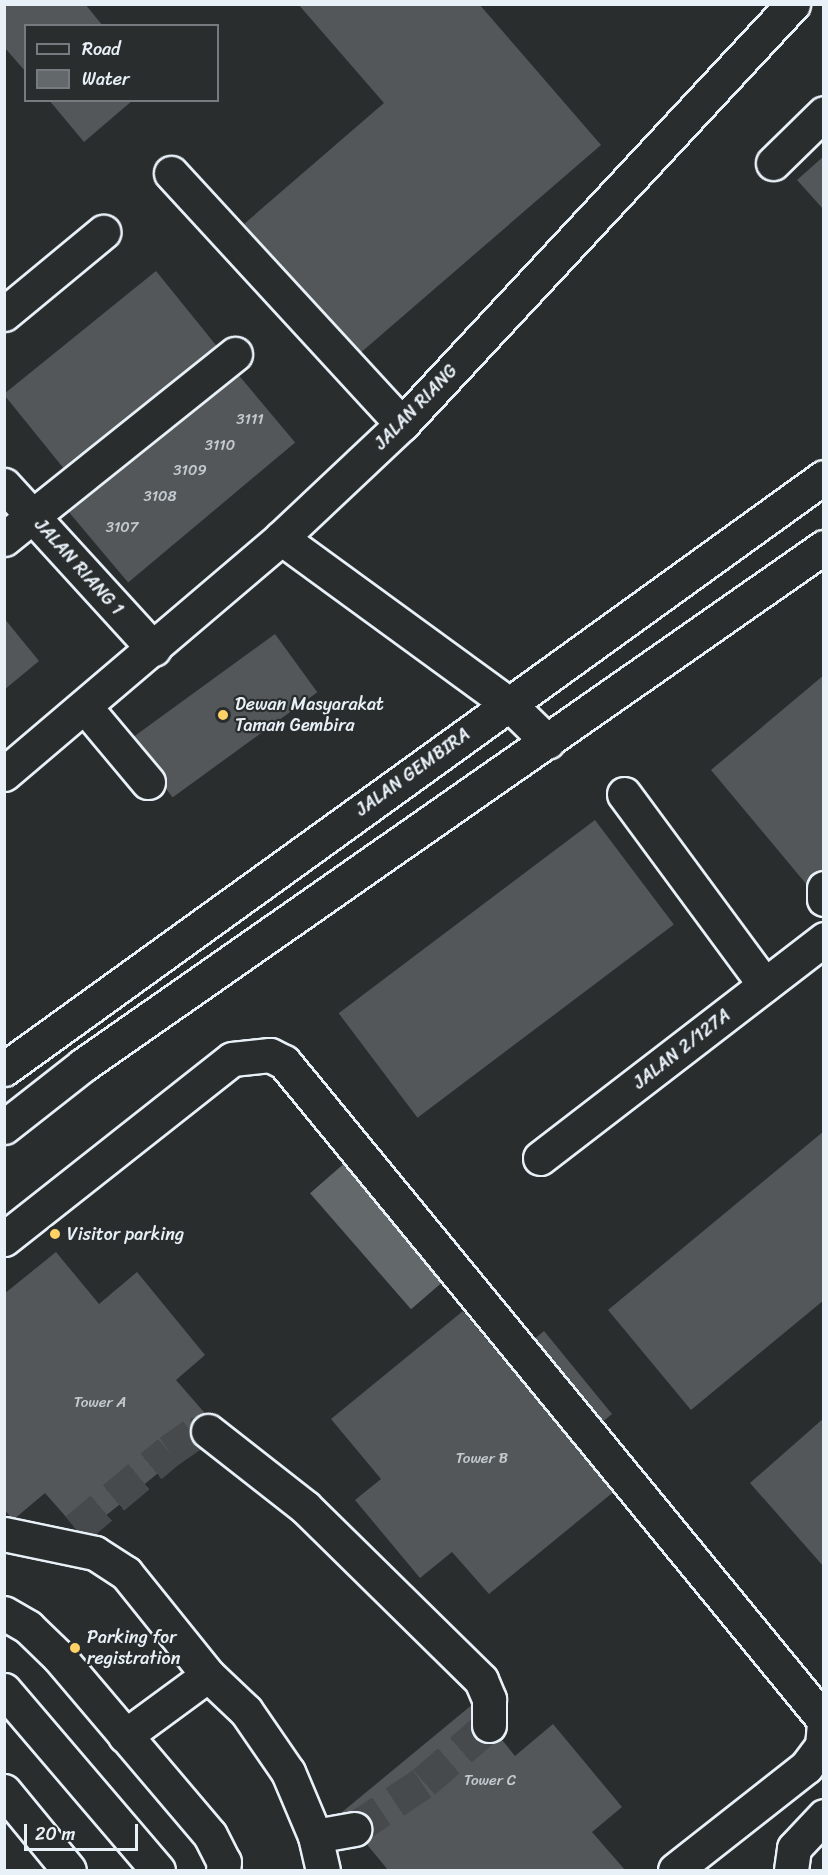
<!DOCTYPE html>
<html>
<head>
<meta charset="utf-8">
<style>
	body { margin:0 }
	#map { position:relative; width:828px; height:1875px; overflow:hidden; background:#2a2d2e; font-family:Sriracha,sans-serif }
	div>[style] { position:absolute }
	.water>* { inset:0; background:#63686b; transform-origin:0 0 }
	.building>* { inset:0; background:#535759; transform-origin:0 0 }
	.minor-tunnel>* { height:33px; margin-top:-16.5px; transform-origin:0; background:repeating-linear-gradient(90deg,#464a4c 0 33px,transparent 0 49px) }
	.roads { filter:drop-shadow(2px 0 #e8f1f8) drop-shadow(-2px 0 #e8f1f8) drop-shadow(0 2px #e8f1f8) drop-shadow(0 -2px #e8f1f8) }
	.minor>* { height:33px; margin:-16.5px; padding:0 16.5px; transform-origin:16.5px; border-radius:16.5px; background:#2a2d2e }
	.major>* { height:33px; margin:-16.5px; padding:0 16.5px; transform-origin:16.5px; border-radius:16.5px; background:#2a2d2e }
	.dots>* { width:16px; height:16px; translate:-50% -50%; box-sizing:border-box; border:3px solid #2a2d2e; border-radius:50% }
	span { translate:-50% -50%; white-space:nowrap; text-align:center; line-height:1.15; -webkit-text-stroke:4.5px #2a2d2e; paint-order:stroke }
	.number-label { font-size:15px; color:#c3cad0 }
	.number-label span { -webkit-text-stroke-width:0 }
	.street-label { font-size:18px; color:#e8f1f8 }
	.poi-label { font-size:18px; color:#e8f1f8 }
	.left { translate:0 -50%; text-align:left }
	.frame { position:absolute; inset:0; border:6px solid #e8f1f8; pointer-events:none }
	.legend { position:absolute; left:24px; top:24px; width:195px; height:78px; box-sizing:border-box; background:#2a2d2e; border:2px solid #767b7f; margin:0; padding:8px 10px; list-style:none; font-size:18px; color:#e8f1f8 }
	.legend li { display:flex; align-items:center; gap:12px; height:30px }
	.legend b { width:30px; border:2px solid #767b7f }
	.scale { position:absolute; left:24px; top:1824px; width:114px; height:27px; box-sizing:border-box; border:3px solid #e8f1f8; border-top:0; padding-left:8px; font-size:18px; line-height:21px; white-space:nowrap; color:#e8f1f8; -webkit-text-stroke:4px #2a2d2e; paint-order:stroke }
</style>
</head>
<body>
<div id="map">
	<div class="water">
		<i style="left:347px;top:1161px;width:154px;height:49px;rotate:49deg"></i>
	</div>
	<div class="building">
		<i style="clip-path:polygon(4px 4px,85px 4px,103px 26px,26px 26px,26px 72px,4px 47px)"></i>
		<i style="clip-path:polygon(298px 4px,479px 4px,601px 145px,358px 355px,244px 224px,384px 103px)"></i>
		<i style="clip-path:polygon(49px 100px,133px 100px,84px 142px)"></i>
		<i style="clip-path:polygon(824px 156px,824px 210px,797px 180px)"></i>
		<i style="left:156px;top:271px;width:99px;height:196px;rotate:51deg"></i>
		<i style="left:236px;top:372px;width:92px;height:218px;rotate:50deg"></i>
		<i style="clip-path:polygon(4px 618px,39px 661px,4px 690px)"></i>
		<i style="left:275px;top:634px;width:72px;height:179px;rotate:54deg"></i>
		<i style="clip-path:polygon(824px 675px,824px 871px,807px 885px,711px 770px)"></i>
		<i style="left:595px;top:820px;width:131px;height:321px;rotate:53deg"></i>
		<i style="clip-path:polygon(824px 1131px,824px 1300px,691px 1410px,608px 1310px)"></i>
		<i style="clip-path:polygon(56px 1252px,99px 1304px,137px 1272px,205px 1355px,176px 1380px,216px 1426px,82px 1535px,45px 1493px,13px 1520px,4px 1509px,4px 1294px)"></i>
		<i style="clip-path:polygon(463px 1311px,506px 1363px,544px 1331px,612px 1414px,582px 1439px,622px 1485px,489px 1594px,452px 1552px,420px 1578px,355px 1500px,381px 1479px,331px 1419px)"></i>
		<i style="clip-path:polygon(824px 1418px,824px 1567px,750px 1483px)"></i>
		<i style="clip-path:polygon(473px 1704px,515px 1756px,553px 1724px,622px 1807px,592px 1832px,625px 1870px,388px 1870px,341px 1813px)"></i>
	</div>
	<div class="minor-tunnel">
		<i style="left:76px;top:1529px;width:121px;rotate:-40deg"></i>
		<i style="left:169px;top:1451px;width:29px;rotate:-35deg"></i>
		<i style="left:193px;top:1434px;width:15px;rotate:-11deg"></i>
		<i style="left:354px;top:1829px;width:84px;rotate:-33.9deg"></i>
		<i style="left:424px;top:1782px;width:86px;rotate:-41.2deg"></i>
	</div>
	<div class="roads">
		<div class="minor">
			<i style="left:773px;top:163px;width:71px;rotate:-44.4deg"></i>
			<i style="left:171px;top:173px;width:341px;rotate:47.4deg"></i>
			<i style="left:4px;top:314px;width:129px;rotate:-39.6deg"></i>
			<i style="left:4px;top:485px;width:222px;rotate:47.6deg"></i>
			<i style="left:281px;top:538px;width:282px;rotate:36.1deg"></i>
			<i style="left:509px;top:704px;width:54px;rotate:44.3deg"></i>
			<i style="left:4px;top:539px;width:296px;rotate:-38.7deg"></i>
			<i style="left:85px;top:707px;width:98px;rotate:50deg"></i>
			<i style="left:4px;top:774px;width:364px;rotate:-40.4deg"></i>
			<i style="left:281px;top:538px;width:166px;rotate:-43.3deg"></i>
			<i style="left:402px;top:424px;width:574px;rotate:-47.05deg"></i>
			<i style="left:624px;top:794px;width:237px;rotate:53.6deg"></i>
			<i style="left:824px;top:888px;width:11px;rotate:90deg"></i>
			<i style="left:540px;top:1158px;width:359px;rotate:-37.6deg"></i>
			<i style="left:4px;top:1239px;width:290px;rotate:-38.3deg"></i>
			<i style="left:232px;top:1059px;width:38px;rotate:-6deg"></i>
			<i style="left:270px;top:1055px;width:16px;rotate:27deg"></i>
			<i style="left:284px;top:1062px;width:851px;rotate:50.63deg"></i>
			<i style="left:208px;top:1431px;width:123px;rotate:38.1deg"></i>
			<i style="left:305px;top:1507px;width:247px;rotate:44.5deg"></i>
			<i style="left:481px;top:1680px;width:21px;rotate:67deg"></i>
			<i style="left:489px;top:1699px;width:26px;rotate:90deg"></i>
			<i style="left:4px;top:1534px;width:93px;rotate:11.8deg"></i>
			<i style="left:95px;top:1553px;width:37px;rotate:33deg"></i>
			<i style="left:126px;top:1573px;width:131px;rotate:51.2deg"></i>
			<i style="left:208px;top:1675px;width:52px;rotate:43.5deg"></i>
			<i style="left:246px;top:1711px;width:74px;rotate:55.5deg"></i>
			<i style="left:288px;top:1772px;width:69px;rotate:67.1deg"></i>
			<i style="left:315px;top:1836px;width:35px;rotate:77deg"></i>
			<i style="left:4px;top:1613px;width:28px;rotate:30deg"></i>
			<i style="left:28px;top:1627px;width:43px;rotate:44.1deg"></i>
			<i style="left:59px;top:1657px;width:233px;rotate:49.7deg"></i>
			<i style="left:210px;top:1835px;width:30px;rotate:63deg"></i>
			<i style="left:224px;top:1862px;width:8px;rotate:97deg"></i>
			<i style="left:4px;top:1690px;width:237px;rotate:49.5deg"></i>
			<i style="left:125px;top:1736px;width:103px;rotate:-36.3deg"></i>
			<i style="left:4px;top:1791px;width:102px;rotate:50.6deg"></i>
			<i style="left:315px;top:1836px;width:40px;rotate:-10deg"></i>
			<i style="left:675px;top:1870px;width:167px;rotate:-38.2deg"></i>
			<i style="left:806px;top:1767px;width:26px;rotate:-53deg"></i>
			<i style="left:822px;top:1746px;width:21px;rotate:-85deg"></i>
			<i style="left:791px;top:1870px;width:22px;rotate:-82deg"></i>
			<i style="left:794px;top:1848px;width:44px;rotate:-46.8deg"></i>
		</div>
		<div class="major">
			<i style="left:4px;top:1069px;width:1011px;rotate:-35.83deg"></i>
			<i style="left:4px;top:1127px;width:100px;rotate:-38.1deg"></i>
			<i style="left:83px;top:1065px;width:904px;rotate:-34.96deg"></i>
		</div>
	</div>
	<div class="dots">
		<i style="left:223px;top:715px;background:#ffd166"></i>
		<i style="left:55px;top:1234px;background:#ffd166"></i>
		<i style="left:75px;top:1648px;background:#ffd166"></i>
	</div>
	<div class="number-label">
		<span style="left:250px;top:420px">3111</span>
		<span style="left:220px;top:446px">3110</span>
		<span style="left:190px;top:471px">3109</span>
		<span style="left:160px;top:497px">3108</span>
		<span style="left:122px;top:528px">3107</span>
		<span style="left:100px;top:1403px">Tower A</span>
		<span style="left:482px;top:1459px">Tower B</span>
		<span style="left:490px;top:1781px">Tower C</span>
	</div>
	<div class="street-label">
		<span style="left:416px;top:407px;rotate:-46deg">JALAN RIANG</span>
		<span style="left:79px;top:567px;rotate:48deg">JALAN RIANG 1</span>
		<span style="left:413px;top:772px;rotate:-36deg">JALAN GEMBIRA</span>
		<span style="left:682px;top:1049px;rotate:-38deg">JALAN 2/127A</span>
	</div>
	<div class="poi-label">
		<span class="left" style="left:235px;top:715px">Dewan Masyarakat<br>Taman Gembira</span>
		<span class="left" style="left:67px;top:1234px">Visitor parking</span>
		<span class="left" style="left:87px;top:1648px">Parking for<br>registration</span>
	</div>
	<div class="frame"></div>
	<ul class="legend">
	<li><b style="height:8px;background:#2a2d2e"></b>Road</li>
	<li><b style="height:16px;background:#63686b"></b>Water</li>
	</ul>
	<div class="scale">20 m</div>
</div>
</body>
</html>
